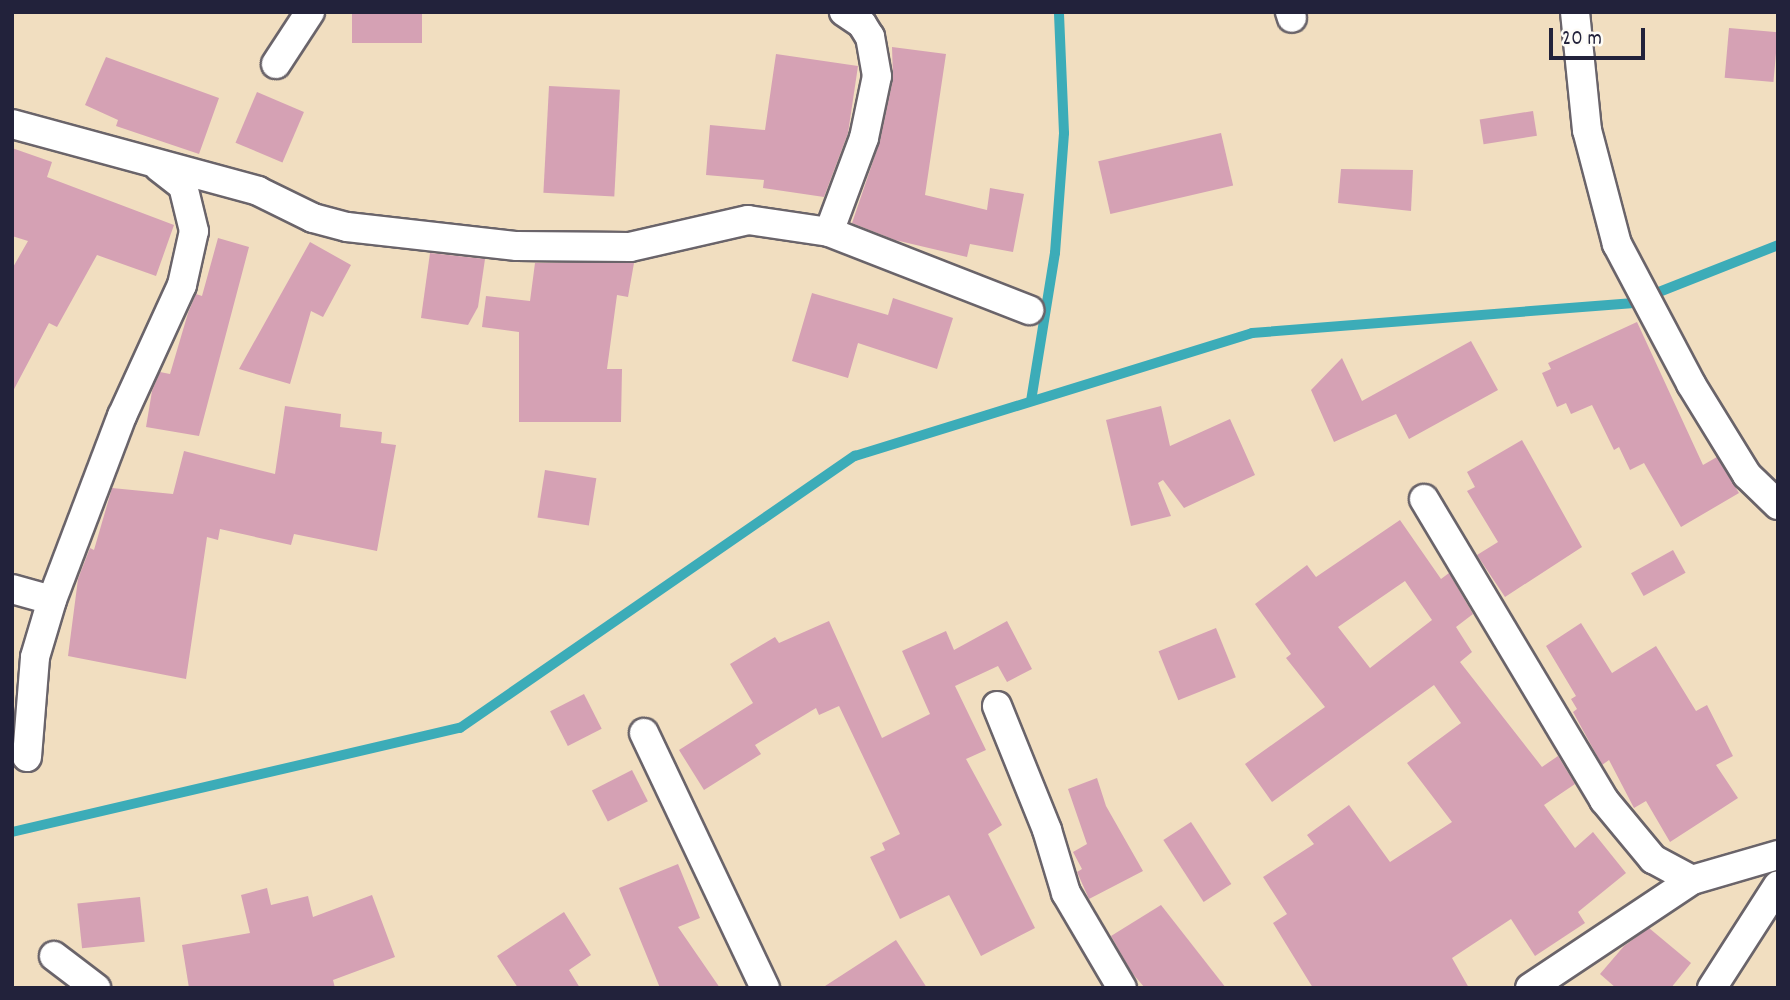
<!DOCTYPE html>
<html>
<head>
<meta charset="utf-8">
<style>
	body { margin:0 }
	#map { position:relative; width:1790px; height:1000px; overflow:hidden; background:#f1dec0; font-family:Dekko,sans-serif }
	div>[style] { position:absolute }
	.stream>* { height:10px; margin:-5px; padding:0 5px; transform-origin:5px; border-radius:5px; background:#3cacb8 }
	.building>* { inset:0; background:#d5a1b4; transform-origin:0 0 }
	.roads { filter:drop-shadow(2px 0 #6a646a) drop-shadow(-2px 0 #6a646a) drop-shadow(0 2px #6a646a) drop-shadow(0 -2px #6a646a) }
	.street>* { height:28px; margin:-14px; padding:0 14px; transform-origin:14px; border-radius:14px; background:#fff }
	span { translate:-50% -50%; white-space:nowrap; text-align:center; line-height:1.15; -webkit-text-stroke:6px #fdfcf7; paint-order:stroke }
	.frame { position:absolute; inset:0; border:14px solid #22223b; pointer-events:none }
	.scale { position:absolute; left:1549px; top:28px; width:96px; height:32px; box-sizing:border-box; border:4px solid #22223b; border-top:0; padding-left:9px; font-size:21px; line-height:24px; white-space:nowrap; color:#22223b; -webkit-text-stroke:5px #fdfcf7; paint-order:stroke }
</style>
</head>
<body>
<div id="map">
	<div class="stream">
		<i style="left:1031px;top:401px;width:150px;rotate:-80.8deg"></i>
		<i style="left:1055px;top:253px;width:120px;rotate:-85.7deg"></i>
		<i style="left:1064px;top:133px;width:121px;rotate:-92.4deg"></i>
		<i style="left:12px;top:832px;width:460px;rotate:-13.1deg"></i>
		<i style="left:460px;top:728px;width:480px;rotate:-34.6deg"></i>
		<i style="left:855px;top:456px;width:416px;rotate:-17.2deg"></i>
		<i style="left:1252px;top:333px;width:380px;rotate:-4.5deg"></i>
		<i style="left:1631px;top:303px;width:158px;rotate:-21.5deg"></i>
	</div>
	<div class="building">
		<i style="left:352px;top:12px;width:70px;height:31px"></i>
		<i style="left:1729px;top:28px;width:49px;height:50px;rotate:5deg"></i>
		<i style="clip-path:polygon(892px 47px,946px 54px,925px 195px,987px 210px,990px 188px,1024px 194px,1013px 252px,970px 244px,967px 257px,895px 240px,852px 223px,880px 141px,893px 79px)"></i>
		<i style="clip-path:polygon(776px 54px,858px 66px,848px 133px,824px 197px,763px 188px,764px 180px,706px 175px,710px 125px,765px 130px)"></i>
		<i style="clip-path:polygon(106px 57px,219px 98px,199px 154px,116px 126px,118px 120px,85px 105px)"></i>
		<i style="left:549px;top:86px;width:71px;height:107px;rotate:3deg"></i>
		<i style="left:257px;top:92px;width:51px;height:55px;rotate:23deg"></i>
		<i style="left:1533px;top:111px;width:25px;height:54px;rotate:81deg"></i>
		<i style="left:1221px;top:133px;width:54px;height:126px;rotate:77deg"></i>
		<i style="clip-path:polygon(12px 148px,52px 162px,47px 177px,174px 225px,156px 276px,97px 255px,57px 327px,49px 323px,12px 393px,12px 269px,28px 241px,12px 236px)"></i>
		<i style="clip-path:polygon(1341px 169px,1413px 170px,1411px 211px,1338px 203px)"></i>
		<i style="clip-path:polygon(218px 238px,249px 247px,199px 436px,146px 427px,152px 391px,160px 372px,170px 374px,188px 313px,196px 294px,202px 296px)"></i>
		<i style="clip-path:polygon(310px 242px,351px 265px,323px 317px,311px 311px,290px 384px,239px 369px)"></i>
		<i style="clip-path:polygon(430px 253px,485px 259px,478px 307px,468px 325px,421px 318px)"></i>
		<i style="clip-path:polygon(535px 263px,634px 263px,628px 297px,617px 295px,607px 369px,622px 369px,621px 422px,519px 422px,519px 332px,482px 327px,486px 296px,530px 301px)"></i>
		<i style="clip-path:polygon(812px 293px,888px 315px,893px 298px,953px 318px,937px 369px,858px 343px,848px 378px,792px 361px)"></i>
		<i style="clip-path:polygon(1637px 322px,1703px 465px,1717px 457px,1739px 493px,1681px 527px,1644px 463px,1630px 470px,1619px 447px,1614px 450px,1592px 405px,1571px 414px,1566px 403px,1557px 407px,1542px 373px,1551px 369px,1548px 363px)"></i>
		<i style="clip-path:polygon(1471px 341px,1498px 390px,1409px 439px,1396px 414px,1334px 442px,1311px 390px,1342px 358px,1362px 401px)"></i>
		<i style="clip-path:polygon(285px 406px,341px 414px,340px 427px,382px 432px,381px 443px,396px 445px,377px 551px,294px 534px,291px 545px,220px 529px,218px 540px,207px 537px,186px 679px,68px 656px,78px 579px,90px 548px,94px 550px,112px 488px,173px 494px,184px 451px,275px 474px)"></i>
		<i style="clip-path:polygon(1161px 406px,1170px 446px,1230px 419px,1255px 475px,1184px 508px,1163px 480px,1158px 483px,1171px 516px,1131px 526px,1106px 420px)"></i>
		<i style="clip-path:polygon(1522px 440px,1582px 547px,1505px 597px,1477px 555px,1498px 542px,1467px 491px,1475px 487px,1467px 472px)"></i>
		<i style="left:545px;top:470px;width:52px;height:48px;rotate:9deg"></i>
		<i style="clip-path:polygon(evenodd,1400px 520px,1441px 579px,1449px 573px,1473px 614px,1456px 627px,1472px 652px,1460px 662px,1542px 767px,1558px 756px,1575px 784px,1544px 805px,1575px 848px,1593px 832px,1626px 873px,1578px 912px,1585px 923px,1535px 956px,1511px 919px,1452px 958px,1469px 988px,1313px 988px,1273px 923px,1287px 914px,1263px 877px,1314px 844px,1307px 835px,1349px 805px,1390px 862px,1452px 822px,1407px 763px,1461px 723px,1434px 685px,1272px 802px,1245px 764px,1325px 707px,1286px 658px,1291px 654px,1255px 604px,1307px 565px,1316px 577px,1400px 520px,1405px 581px,1432px 620px,1370px 668px,1338px 627px,1405px 581px)"></i>
		<i style="left:1673px;top:550px;width:26px;height:48px;rotate:61deg"></i>
		<i style="clip-path:polygon(829px 621px,882px 738px,930px 714px,902px 651px,946px 631px,954px 650px,1007px 621px,1032px 669px,1007px 682px,998px 666px,955px 686px,986px 750px,966px 759px,1002px 825px,988px 834px,1035px 928px,981px 956px,949px 895px,900px 919px,870px 857px,885px 850px,882px 843px,900px 834px,839px 706px,819px 715px,816px 708px,755px 745px,761px 754px,704px 790px,679px 750px,753px 703px,730px 664px,775px 637px,779px 643px)"></i>
		<i style="clip-path:polygon(1581px 623px,1612px 673px,1656px 646px,1696px 711px,1707px 705px,1733px 756px,1716px 765px,1738px 798px,1670px 842px,1646px 801px,1634px 808px,1609px 760px,1602px 765px,1573px 712px,1577px 709px,1571px 699px,1576px 696px,1546px 646px)"></i>
		<i style="left:1216px;top:628px;width:53px;height:62px;rotate:68deg"></i>
		<i style="left:584px;top:694px;width:39px;height:38px;rotate:63deg"></i>
		<i style="left:632px;top:770px;width:35px;height:45px;rotate:63deg"></i>
		<i style="clip-path:polygon(1097px 778px,1106px 806px,1143px 871px,1089px 899px,1077px 872px,1082px 869px,1073px 852px,1087px 844px,1068px 789px)"></i>
		<i style="left:1191px;top:822px;width:74px;height:33px;rotate:57deg"></i>
		<i style="clip-path:polygon(678px 864px,700px 918px,678px 927px,720px 988px,660px 988px,619px 888px)"></i>
		<i style="clip-path:polygon(267px 888px,271px 905px,308px 896px,313px 917px,372px 895px,395px 957px,333px 980px,335px 988px,189px 988px,182px 945px,250px 933px,241px 895px)"></i>
		<i style="left:140px;top:897px;width:45px;height:63px;rotate:84deg"></i>
		<i style="clip-path:polygon(1161px 905px,1226px 988px,1145px 988px,1132px 973px,1111px 936px)"></i>
		<i style="clip-path:polygon(564px 912px,591px 955px,569px 970px,580px 988px,518px 988px,497px 956px)"></i>
		<i style="clip-path:polygon(1649px 928px,1691px 963px,1671px 988px,1616px 988px,1600px 974px,1624px 946px)"></i>
		<i style="clip-path:polygon(896px 940px,927px 988px,822px 988px)"></i>
	</div>
	<div class="roads">
		<div class="street">
			<i style="left:1290px;top:12px;width:6px;rotate:72deg"></i>
			<i style="left:1575px;top:12px;width:119px;rotate:84.2deg"></i>
			<i style="left:1587px;top:130px;width:118px;rotate:75.3deg"></i>
			<i style="left:1617px;top:244px;width:158px;rotate:62.1deg"></i>
			<i style="left:1691px;top:384px;width:107px;rotate:58.4deg"></i>
			<i style="left:1747px;top:475px;width:43px;rotate:44.1deg"></i>
			<i style="left:276px;top:64px;width:62px;rotate:-56.8deg"></i>
			<i style="left:12px;top:124px;width:255px;rotate:15.2deg"></i>
			<i style="left:258px;top:191px;width:61px;rotate:26.1deg"></i>
			<i style="left:313px;top:218px;width:35px;rotate:15deg"></i>
			<i style="left:347px;top:227px;width:171px;rotate:6.4deg"></i>
			<i style="left:517px;top:246px;width:113px;rotate:0.5deg"></i>
			<i style="left:630px;top:247px;width:121px;rotate:-12.9deg"></i>
			<i style="left:748px;top:220px;width:82px;rotate:8.4deg"></i>
			<i style="left:829px;top:232px;width:215px;rotate:21.3deg"></i>
			<i style="left:829px;top:232px;width:100px;rotate:-69.6deg"></i>
			<i style="left:864px;top:138px;width:63px;rotate:-78.2deg"></i>
			<i style="left:877px;top:76px;width:40px;rotate:-100deg"></i>
			<i style="left:870px;top:37px;width:15px;rotate:-122deg"></i>
			<i style="left:862px;top:24px;width:22px;rotate:-146deg"></i>
			<i style="left:1424px;top:499px;width:351px;rotate:59.1deg"></i>
			<i style="left:1604px;top:800px;width:77px;rotate:50.3deg"></i>
			<i style="left:1653px;top:859px;width:44px;rotate:28.3deg"></i>
			<i style="left:12px;top:589px;width:41px;rotate:15.4deg"></i>
			<i style="left:997px;top:706px;width:134px;rotate:68deg"></i>
			<i style="left:1047px;top:830px;width:66px;rotate:73.2deg"></i>
			<i style="left:1066px;top:893px;width:110px;rotate:59.5deg"></i>
			<i style="left:644px;top:733px;width:282px;rotate:64.6deg"></i>
			<i style="left:27px;top:757px;width:100px;rotate:-85.4deg"></i>
			<i style="left:35px;top:657px;width:59px;rotate:-73.4deg"></i>
			<i style="left:52px;top:600px;width:197px;rotate:-69.2deg"></i>
			<i style="left:122px;top:416px;width:144px;rotate:-65.4deg"></i>
			<i style="left:182px;top:285px;width:55px;rotate:-77.5deg"></i>
			<i style="left:194px;top:231px;width:46px;rotate:-103.7deg"></i>
			<i style="left:183px;top:186px;width:31px;rotate:-142deg"></i>
			<i style="left:54px;top:956px;width:53px;rotate:37.3deg"></i>
			<i style="left:1530px;top:988px;width:195px;rotate:-33.7deg"></i>
			<i style="left:1692px;top:880px;width:90px;rotate:-16.2deg"></i>
			<i style="left:1712px;top:988px;width:122px;rotate:-57.3deg"></i>
		</div>
	</div>
	<div class="frame"></div>
	<div class="scale">20 m</div>
</div>
</body>
</html>
